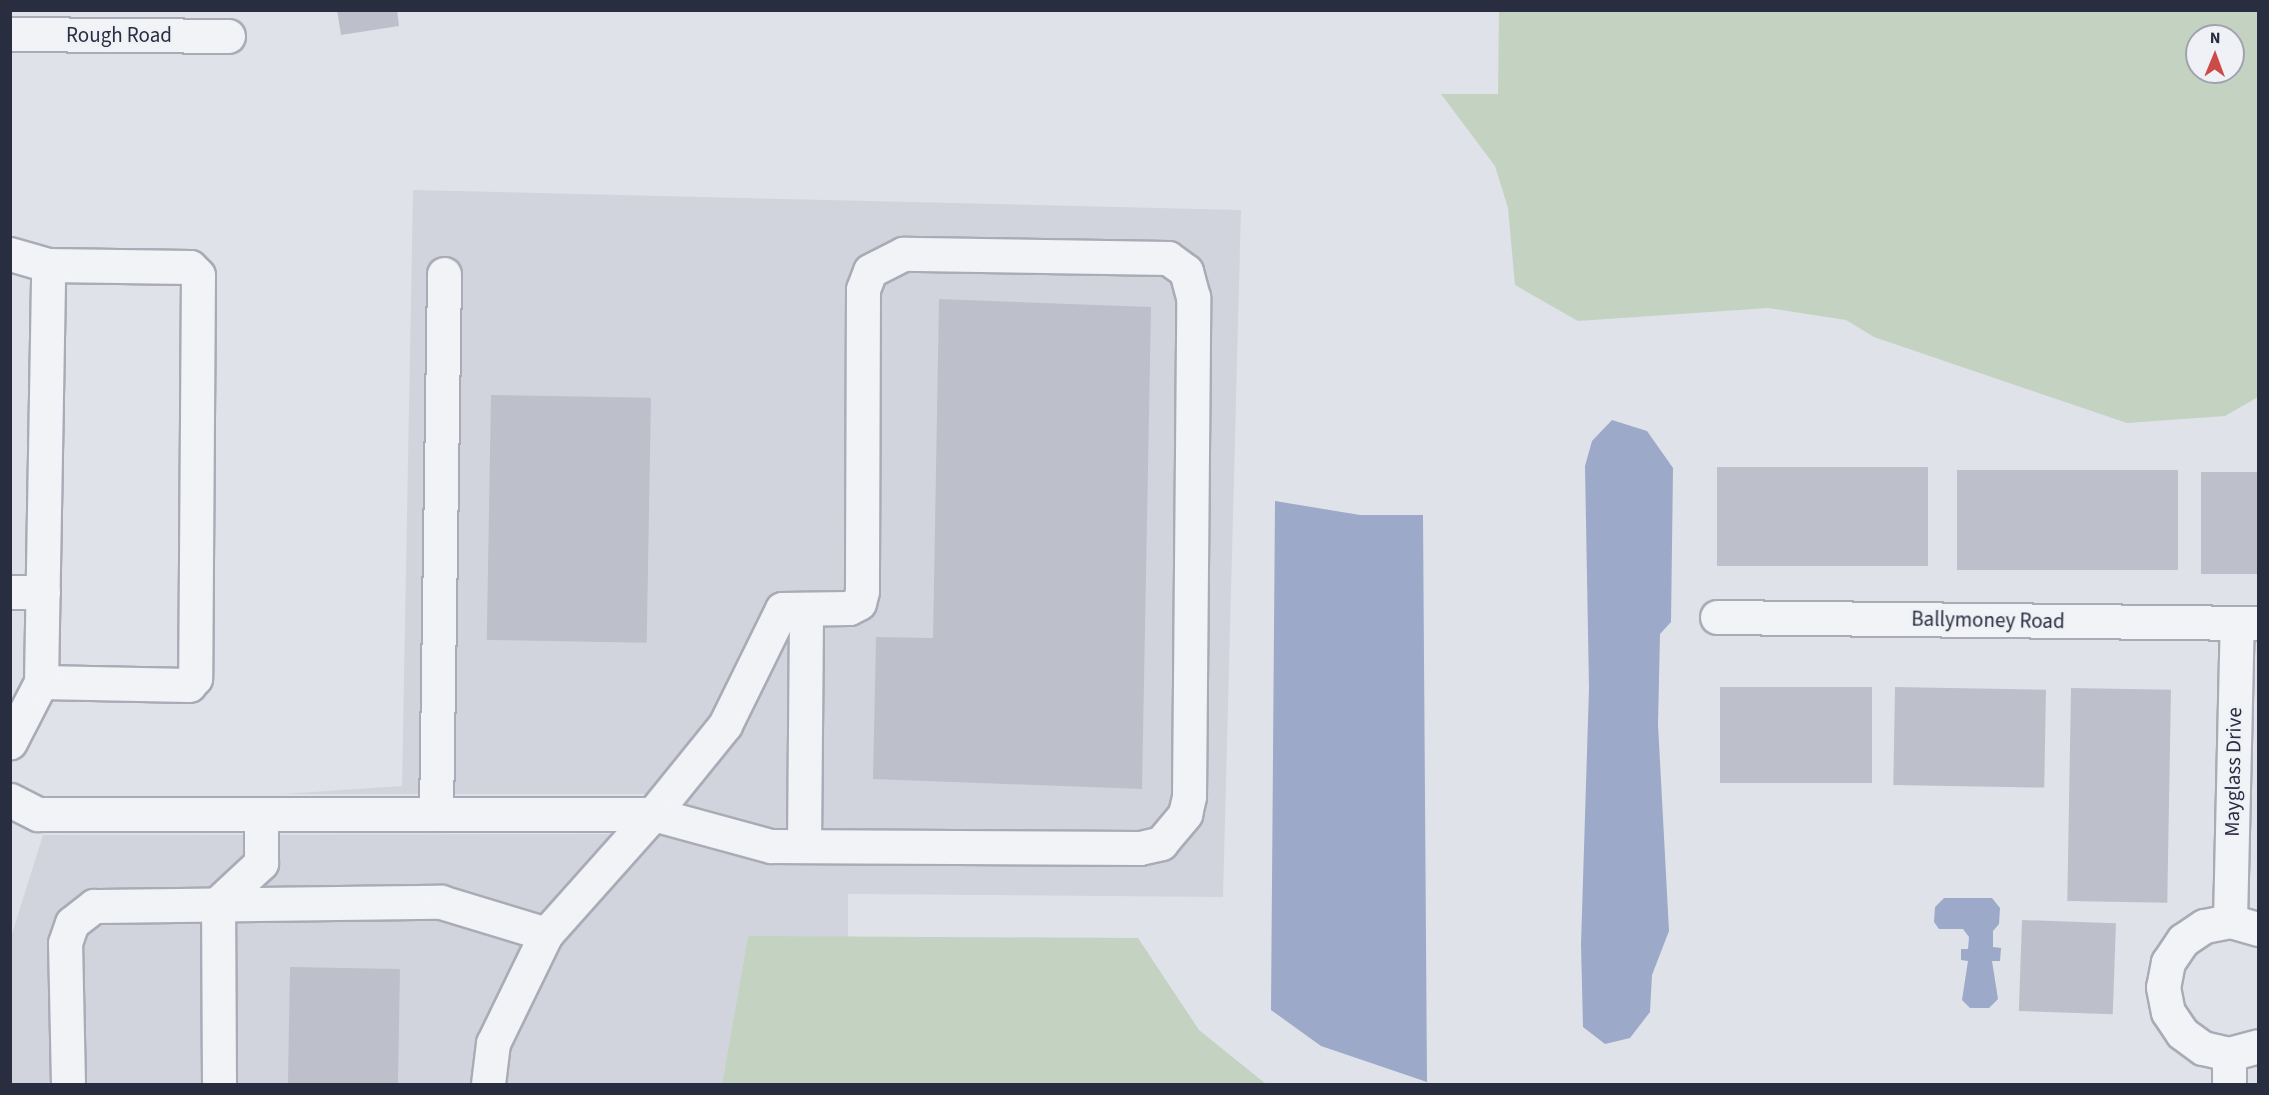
<!DOCTYPE html>
<html>
<head>
<meta charset="utf-8">
<style>
	body { margin:0 }
	#map { position:relative; width:2269px; height:1095px; overflow:hidden; background:#e0e2e9; font-family:"Source Sans 3",sans-serif }
	div>[style] { position:absolute }
	.built>* { inset:0; background:#d2d4dd }
	.green>* { inset:0; background:#c3d2c1 }
	.water>* { inset:0; background:#9ca9c8 }
	.building>* { inset:0; background:#bdc0cb; transform-origin:0 0 }
	.roads { filter:drop-shadow(2px 0 #a9acb6) drop-shadow(-2px 0 #a9acb6) drop-shadow(0 2px #a9acb6) drop-shadow(0 -2px #a9acb6) }
	.minor>* { height:33px; margin:-16.5px; padding:0 16.5px; transform-origin:16.5px; border-radius:16.5px; background:#f2f3f7 }
	span { translate:-50% -50%; white-space:nowrap; text-align:center; line-height:1.15; -webkit-text-stroke:4.5px #eff1f6; paint-order:stroke }
	.street-label { font-size:21px; color:#292d40 }
	.frame { position:absolute; inset:0; border:12px solid #292d40; pointer-events:none }
	.north { position:absolute; left:2185px; top:24px; width:60px; height:60px; box-sizing:border-box; background:#eff1f6; border:2px solid #a0a3ad; border-radius:50%; rotate:1deg; font-size:16px; font-weight:700; line-height:24px; text-align:center; color:#292d40 }
	.north::after { content:''; display:block; margin:auto; width:21px; height:27px; background:#cb4b48; clip-path:polygon(50% 0,100% 100%,50% 72%,0 100%) }
</style>
</head>
<body>
<div id="map">
	<div class="built">
		<i style="clip-path:polygon(413px 190px,1241px 210px,1223px 897px,848px 894px,848px 937px,748px 936px,722px 1084px,11px 1084px,11px 937px,43px 835px,672px 834px,671px 794px,283px 794px,402px 786px)"></i>
	</div>
	<div class="green">
		<i style="clip-path:polygon(evenodd,1499px 11px,2258px 11px,2258px 397px,2225px 416px,2127px 423px,1874px 337px,1846px 320px,1768px 308px,1578px 321px,1515px 285px,1508px 208px,1495px 166px,1441px 94px,1498px 94px,1499px 11px,2197px 36px,2233px 36px,2233px 72px,2197px 72px,2197px 36px)"></i>
		<i style="clip-path:polygon(748px 936px,1138px 938px,1199px 1030px,1266px 1084px,722px 1084px)"></i>
	</div>
	<div class="water">
		<i style="clip-path:polygon(1612px 420px,1647px 431px,1673px 468px,1671px 622px,1660px 634px,1658px 724px,1669px 931px,1652px 975px,1650px 1012px,1630px 1038px,1605px 1044px,1583px 1027px,1581px 944px,1589px 688px,1585px 466px,1592px 441px)"></i>
		<i style="clip-path:polygon(1275px 501px,1360px 515px,1423px 515px,1427px 1082px,1321px 1046px,1271px 1010px)"></i>
		<i style="clip-path:polygon(1944px 898px,1992px 898px,2000px 908px,1999px 924px,1993px 931px,1993px 947px,2001px 948px,2000px 961px,1992px 961px,1998px 999px,1989px 1008px,1970px 1008px,1962px 1000px,1968px 961px,1961px 960px,1961px 949px,1968px 949px,1969px 937px,1963px 929px,1939px 929px,1934px 922px,1935px 907px)"></i>
	</div>
	<div class="building">
		<i style="clip-path:polygon(337px 10px,397px 10px,399px 26px,341px 35px)"></i>
		<i style="clip-path:polygon(939px 299px,1151px 307px,1142px 789px,873px 779px,876px 637px,933px 638px)"></i>
		<i style="left:491px;top:395px;width:160px;height:245px;rotate:1deg"></i>
		<i style="left:1717px;top:467px;width:211px;height:99px"></i>
		<i style="left:1957px;top:470px;width:221px;height:100px"></i>
		<i style="left:2201px;top:472px;width:57px;height:102px"></i>
		<i style="left:1720px;top:687px;width:152px;height:96px"></i>
		<i style="left:1895px;top:687px;width:151px;height:98px;rotate:1deg"></i>
		<i style="left:2071px;top:688px;width:100px;height:213px;rotate:1deg"></i>
		<i style="left:2022px;top:920px;width:94px;height:91px;rotate:2deg"></i>
		<i style="left:290px;top:967px;width:110px;height:117px;rotate:1deg"></i>
	</div>
	<div class="roads">
		<div class="minor">
			<i style="left:10px;top:34px;width:218px;rotate:0.5deg"></i>
			<i style="left:10px;top:254px;width:40px;rotate:16deg"></i>
			<i style="left:48px;top:265px;width:142px;rotate:0.8deg"></i>
			<i style="left:190px;top:267px;width:11px;rotate:45deg"></i>
			<i style="left:198px;top:275px;width:403px;rotate:90.4deg"></i>
			<i style="left:195px;top:678px;width:9px;rotate:131deg"></i>
			<i style="left:189px;top:685px;width:148px;rotate:-178.8deg"></i>
			<i style="left:41px;top:682px;width:68px;rotate:117.3deg"></i>
			<i style="left:10px;top:592px;width:33px"></i>
			<i style="left:1717px;top:617px;width:541px;rotate:0.64deg"></i>
			<i style="left:41px;top:682px;width:417px;rotate:-89deg"></i>
			<i style="left:10px;top:800px;width:31px;rotate:27deg"></i>
			<i style="left:38px;top:814px;width:615px"></i>
			<i style="left:653px;top:814px;width:122px;rotate:15.2deg"></i>
			<i style="left:771px;top:846px;width:369px;rotate:0.3deg"></i>
			<i style="left:1140px;top:848px;width:22px;rotate:-13deg"></i>
			<i style="left:1161px;top:843px;width:38px;rotate:-50deg"></i>
			<i style="left:1185px;top:814px;width:18px;rotate:-77deg"></i>
			<i style="left:1189px;top:796px;width:499px;rotate:-89.5deg"></i>
			<i style="left:1193px;top:297px;width:27px;rotate:-105deg"></i>
			<i style="left:1186px;top:271px;width:22px;rotate:-144deg"></i>
			<i style="left:1168px;top:258px;width:265px;rotate:-179.1deg"></i>
			<i style="left:903px;top:254px;width:37px;rotate:153deg"></i>
			<i style="left:870px;top:271px;width:19px;rotate:111deg"></i>
			<i style="left:863px;top:289px;width:302px;rotate:90.2deg"></i>
			<i style="left:862px;top:591px;width:12px;rotate:104deg"></i>
			<i style="left:859px;top:603px;width:11px;rotate:153deg"></i>
			<i style="left:849px;top:608px;width:67px;rotate:179.1deg"></i>
			<i style="left:782px;top:609px;width:129px;rotate:116.2deg"></i>
			<i style="left:725px;top:725px;width:114px;rotate:129deg"></i>
			<i style="left:653px;top:814px;width:161px;rotate:131.7deg"></i>
			<i style="left:546px;top:934px;width:121px;rotate:115.9deg"></i>
			<i style="left:493px;top:1043px;width:41px;rotate:97deg"></i>
			<i style="left:436px;top:814px;width:540px;rotate:-89.15deg"></i>
			<i style="left:804px;top:846px;width:237px;rotate:-89.5deg"></i>
			<i style="left:2230px;top:921px;width:298px;rotate:-88.7deg"></i>
			<i style="left:2258px;top:929px;width:29px;rotate:-164deg"></i>
			<i style="left:2230px;top:921px;width:26px;rotate:169deg"></i>
			<i style="left:2204px;top:926px;width:25px;rotate:146deg"></i>
			<i style="left:2183px;top:940px;width:27px;rotate:124deg"></i>
			<i style="left:2168px;top:962px;width:25px;rotate:101deg"></i>
			<i style="left:2163px;top:987px;width:25px;rotate:79deg"></i>
			<i style="left:2168px;top:1012px;width:25px;rotate:56deg"></i>
			<i style="left:2182px;top:1033px;width:26px;rotate:36deg"></i>
			<i style="left:2203px;top:1048px;width:27px;rotate:13deg"></i>
			<i style="left:2229px;top:1054px;width:30px;rotate:-15deg"></i>
			<i style="left:2229px;top:1054px;width:30px;rotate:90deg"></i>
			<i style="left:68px;top:1084px;width:141px;rotate:-91.2deg"></i>
			<i style="left:65px;top:943px;width:21px;rotate:-71deg"></i>
			<i style="left:72px;top:923px;width:28px;rotate:-38deg"></i>
			<i style="left:94px;top:906px;width:347px;rotate:-0.7deg"></i>
			<i style="left:441px;top:902px;width:110px;rotate:16.9deg"></i>
			<i style="left:219px;top:1084px;width:181px;rotate:-90.3deg"></i>
			<i style="left:218px;top:903px;width:59px;rotate:-42.9deg"></i>
			<i style="left:261px;top:863px;width:48px;rotate:-90deg"></i>
		</div>
	</div>
	<div class="street-label">
		<span style="left:119px;top:35px">Rough Road</span>
		<span style="left:1988px;top:620px;rotate:1deg">Ballymoney Road</span>
		<span style="left:2233px;top:772px;rotate:-89deg">Mayglass Drive</span>
	</div>
	<div class="frame"></div>
	<div class="north">N</div>
</div>
</body>
</html>
